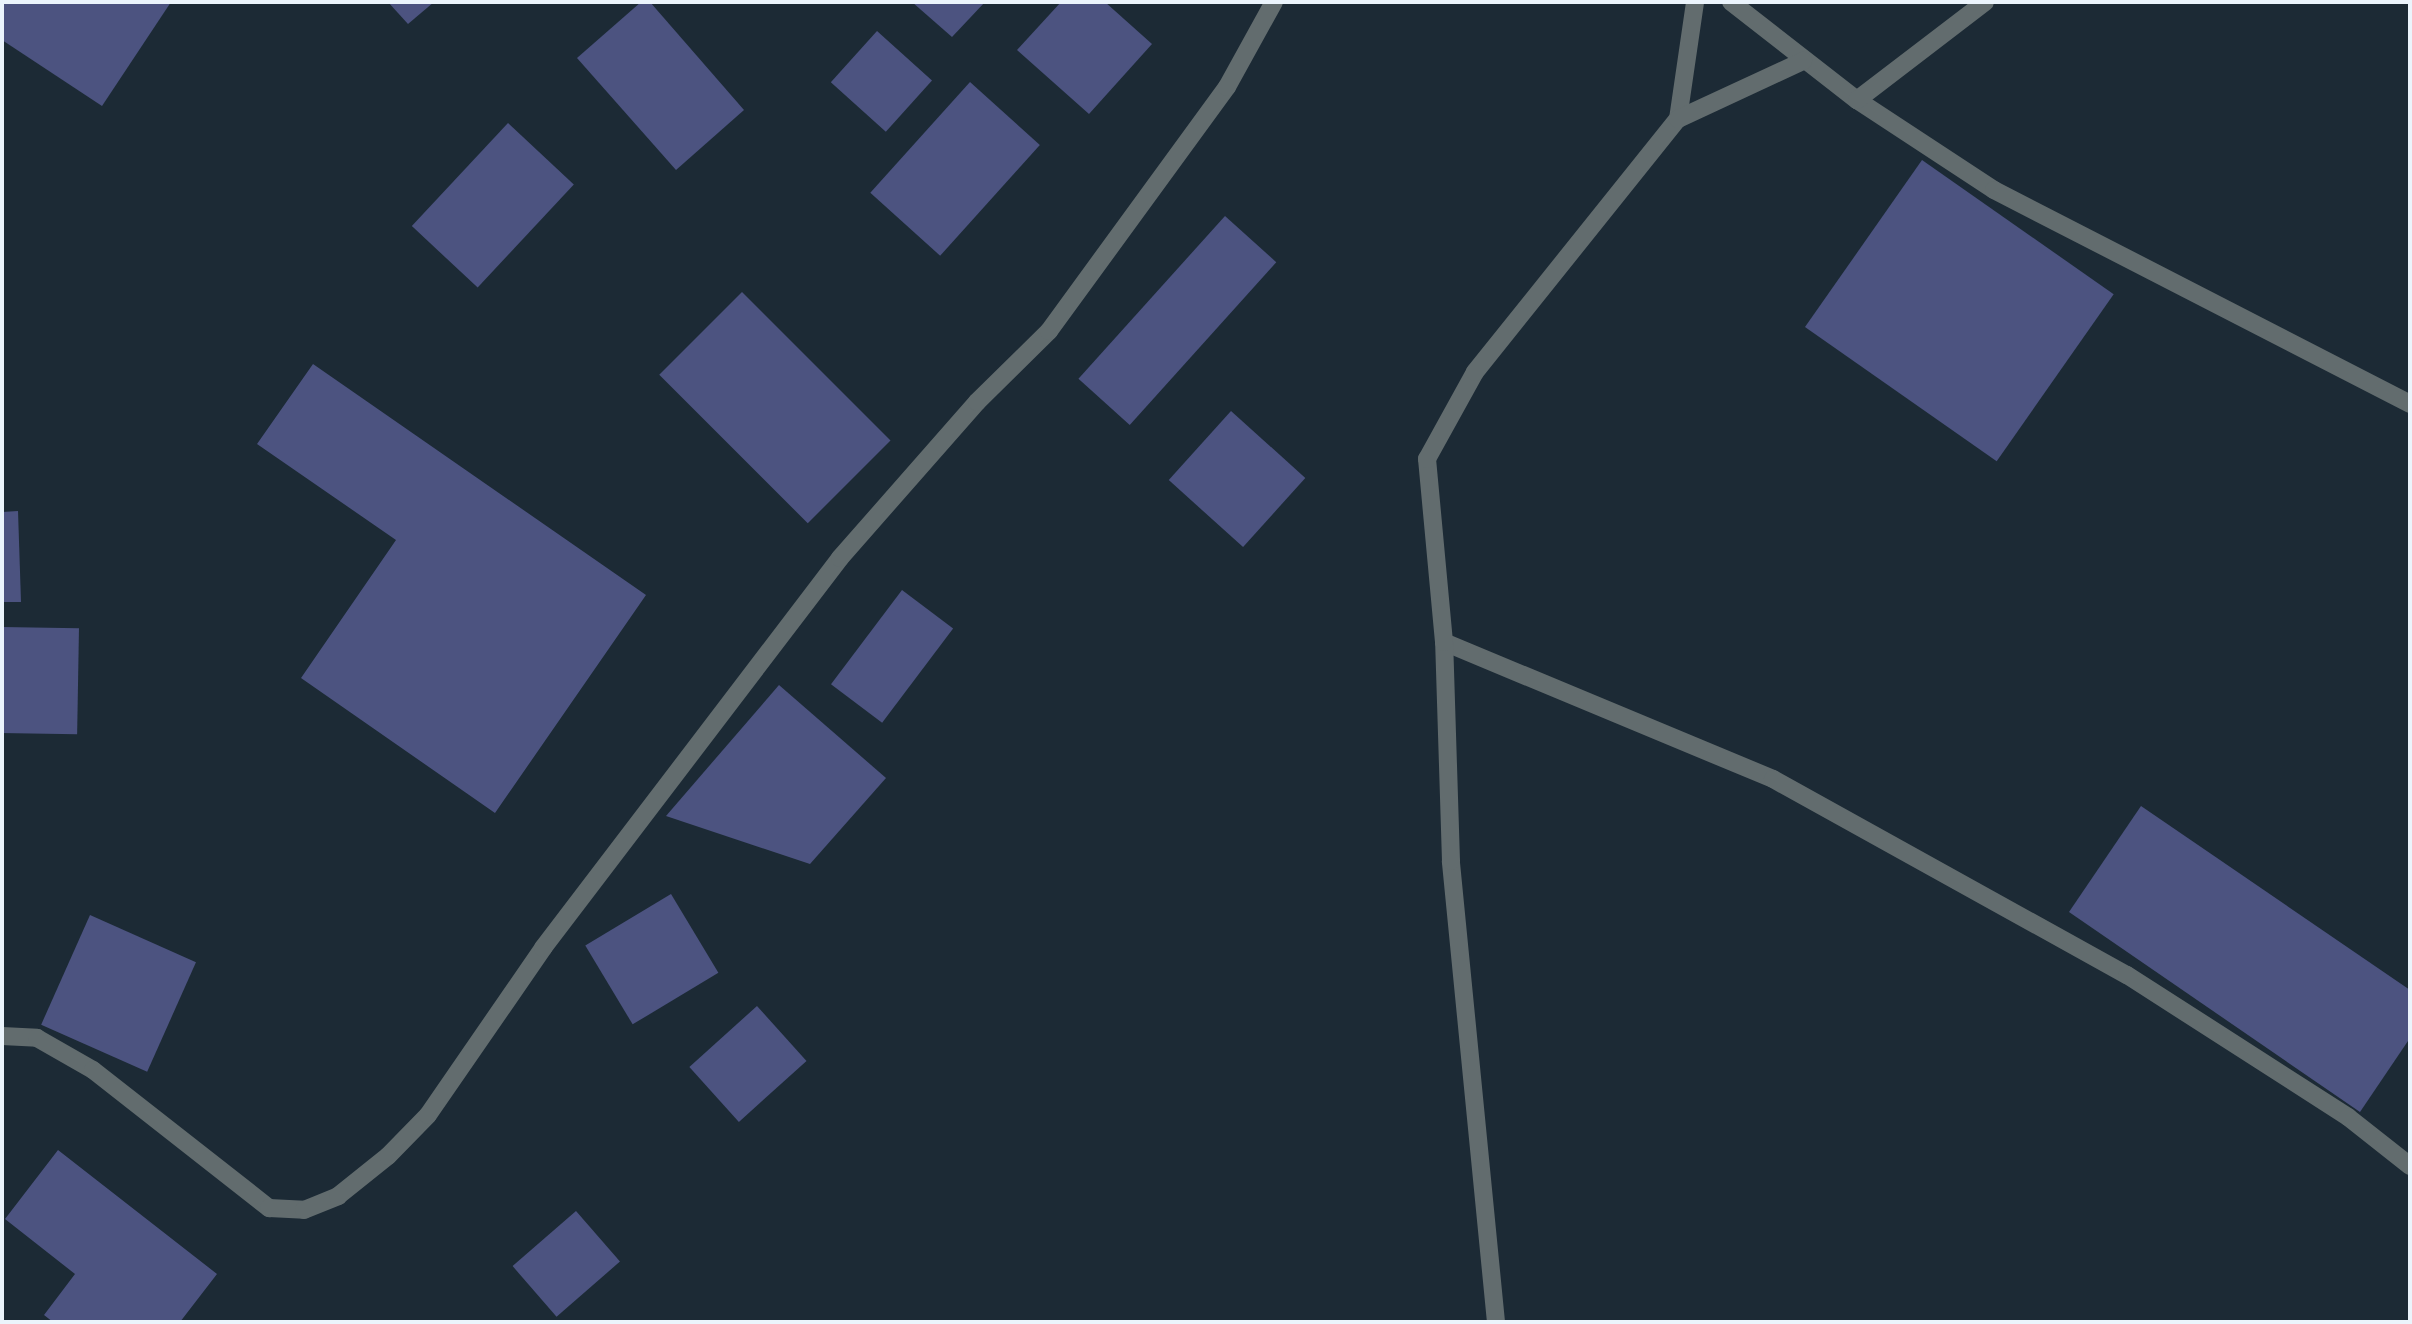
<!DOCTYPE html>
<html>
<head>
<meta charset="utf-8">
<style>
	body { margin:0 }
	#map { position:relative; width:2412px; height:1324px; overflow:hidden; background:#1c2a35; font-family:"Noto Sans",sans-serif }
	div>[style] { position:absolute }
	.building>* { inset:0; background:#4c5380; transform-origin:0 0 }
	.minor>* { height:18px; margin:-9px; padding:0 9px; transform-origin:9px; border-radius:9px; background:#626c6e }
	span { translate:-50% -50%; white-space:nowrap; text-align:center; line-height:1.15; -webkit-text-stroke:7px #12202a; paint-order:stroke }
	.frame { position:absolute; inset:0; border:4px solid #ebf4fc; pointer-events:none }
</style>
</head>
<body>
<div id="map">
	<div class="building">
		<i style="clip-path:polygon(2px 2px,171px 2px,102px 106px,2px 40px)"></i>
		<i style="clip-path:polygon(388px 2px,434px 2px,408px 24px)"></i>
		<i style="clip-path:polygon(641px 2px,650px 2px,744px 110px,676px 170px,577px 58px)"></i>
		<i style="clip-path:polygon(912px 2px,985px 2px,952px 37px)"></i>
		<i style="clip-path:polygon(1061px 2px,1105px 2px,1152px 44px,1089px 114px,1017px 50px)"></i>
		<i style="left:877px;top:31px;width:74px;height:69px;rotate:42deg"></i>
		<i style="left:970px;top:82px;width:94px;height:149px;rotate:42deg"></i>
		<i style="left:508px;top:123px;width:90px;height:141px;rotate:43deg"></i>
		<i style="left:1922px;top:160px;width:234px;height:204px;rotate:35deg"></i>
		<i style="left:1225px;top:216px;width:69px;height:219px;rotate:42deg"></i>
		<i style="left:742px;top:292px;width:210px;height:117px;rotate:45deg"></i>
		<i style="clip-path:polygon(313px 364px,646px 595px,495px 813px,301px 678px,396px 540px,257px 444px)"></i>
		<i style="left:1231px;top:411px;width:100px;height:93px;rotate:42deg"></i>
		<i style="clip-path:polygon(18px 511px,21px 602px,2px 602px,2px 512px)"></i>
		<i style="left:902px;top:590px;width:64px;height:118px;rotate:37deg"></i>
		<i style="left:2px;top:627px;width:77px;height:106px;rotate:1deg"></i>
		<i style="clip-path:polygon(779px 685px,886px 778px,810px 864px,666px 816px)"></i>
		<i style="clip-path:polygon(2141px 806px,2410px 990px,2410px 1038px,2360px 1112px,2069px 912px)"></i>
		<i style="left:671px;top:894px;width:92px;height:100px;rotate:59deg"></i>
		<i style="left:90px;top:915px;width:116px;height:120px;rotate:24deg"></i>
		<i style="left:757px;top:1006px;width:74px;height:91px;rotate:48deg"></i>
		<i style="clip-path:polygon(58px 1150px,217px 1274px,180px 1322px,53px 1322px,44px 1315px,75px 1274px,5px 1219px)"></i>
		<i style="left:576px;top:1211px;width:67px;height:84px;rotate:49deg"></i>
	</div>
	<div class="minor">
		<i style="left:1731px;top:2px;width:160px;rotate:37.9deg"></i>
		<i style="left:1857px;top:100px;width:164px;rotate:33.3deg"></i>
		<i style="left:1994px;top:190px;width:468px;rotate:27.2deg"></i>
		<i style="left:1857px;top:100px;width:161px;rotate:-37.4deg"></i>
		<i style="left:1678px;top:119px;width:118px;rotate:-81.7deg"></i>
		<i style="left:1444px;top:642px;width:356px;rotate:22.6deg"></i>
		<i style="left:1773px;top:779px;width:405px;rotate:29deg"></i>
		<i style="left:2127px;top:975px;width:263px;rotate:32.7deg"></i>
		<i style="left:2348px;top:1117px;width:79px;rotate:38.3deg"></i>
		<i style="left:2px;top:1036px;width:35px;rotate:3deg"></i>
		<i style="left:37px;top:1038px;width:64px;rotate:29.7deg"></i>
		<i style="left:93px;top:1070px;width:224px;rotate:38.1deg"></i>
		<i style="left:269px;top:1208px;width:35px;rotate:3deg"></i>
		<i style="left:304px;top:1210px;width:37px;rotate:-22deg"></i>
		<i style="left:338px;top:1196px;width:64px;rotate:-38.7deg"></i>
		<i style="left:388px;top:1156px;width:57px;rotate:-45.7deg"></i>
		<i style="left:428px;top:1115px;width:203px;rotate:-55.4deg"></i>
		<i style="left:543px;top:948px;width:490px;rotate:-52.7deg"></i>
		<i style="left:840px;top:558px;width:208px;rotate:-48.7deg"></i>
		<i style="left:977px;top:402px;width:101px;rotate:-44.6deg"></i>
		<i style="left:1049px;top:331px;width:302px;rotate:-53.9deg"></i>
		<i style="left:1227px;top:87px;width:97px;rotate:-61.1deg"></i>
		<i style="left:1496px;top:1322px;width:463px;rotate:-95.6deg"></i>
		<i style="left:1451px;top:861px;width:219px;rotate:-91.8deg"></i>
		<i style="left:1444px;top:642px;width:184px;rotate:-95.3deg"></i>
		<i style="left:1427px;top:459px;width:99px;rotate:-61.1deg"></i>
		<i style="left:1475px;top:372px;width:324px;rotate:-51.3deg"></i>
		<i style="left:1678px;top:119px;width:138px;rotate:-24.9deg"></i>
	</div>
	<div class="frame"></div>
</div>
</body>
</html>
